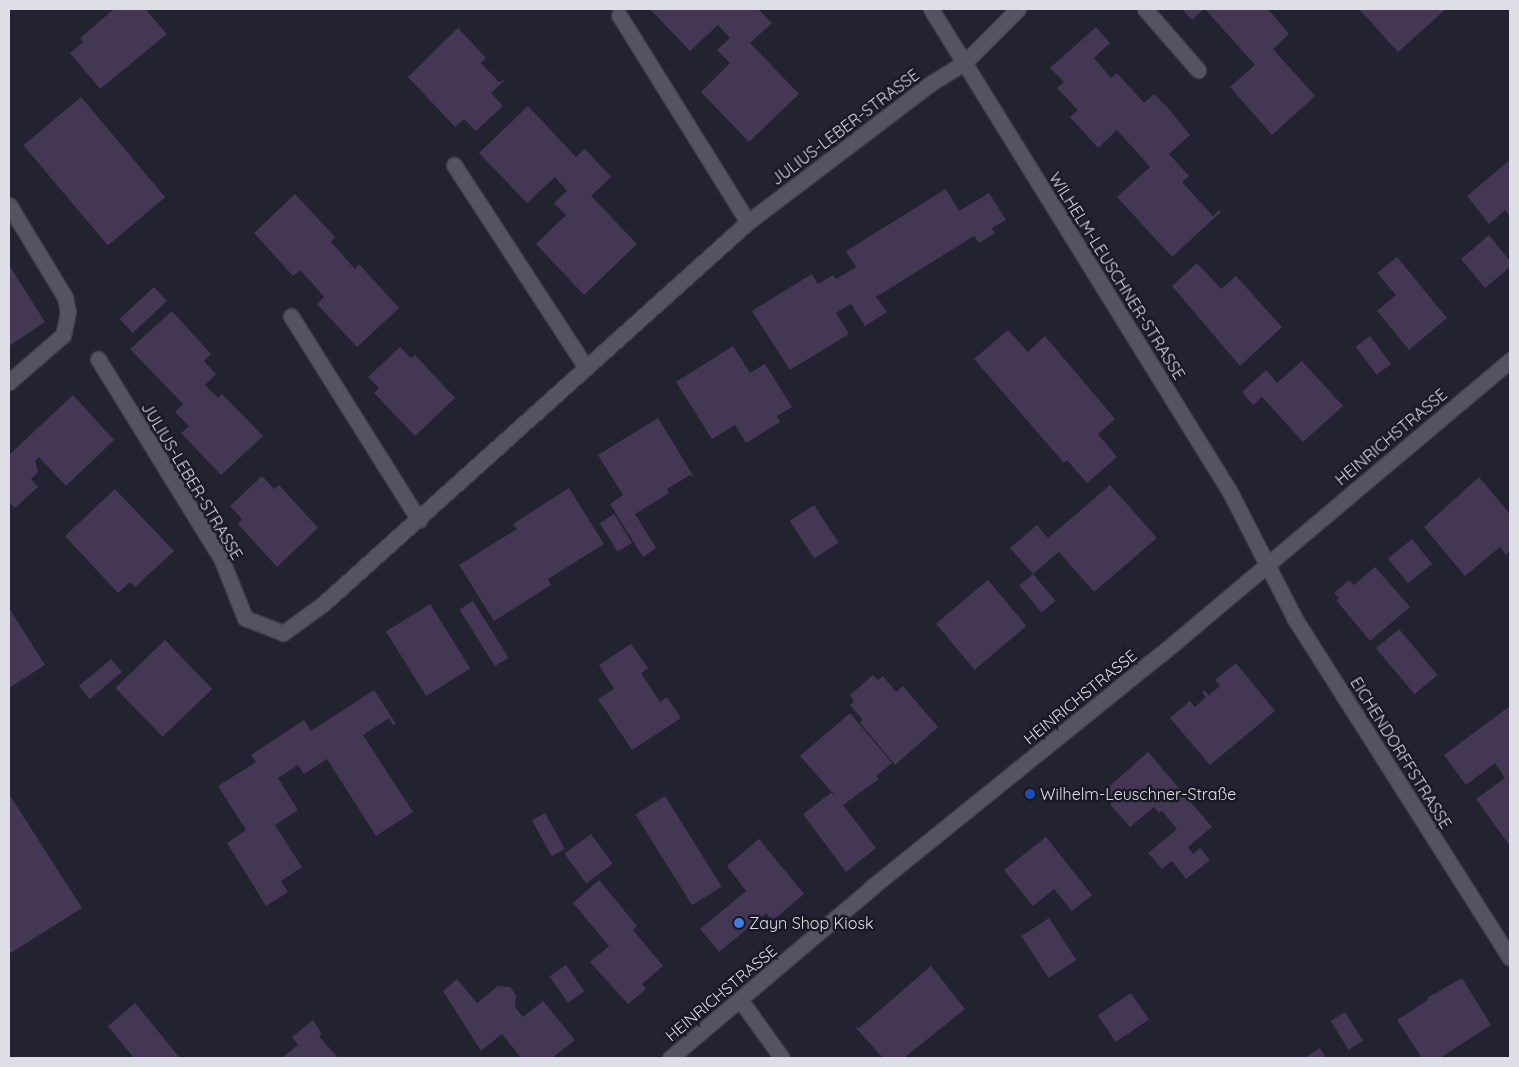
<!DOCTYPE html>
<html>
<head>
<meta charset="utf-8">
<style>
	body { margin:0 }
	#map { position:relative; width:1519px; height:1067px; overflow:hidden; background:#232230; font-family:Quicksand,sans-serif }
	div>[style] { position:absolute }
	.building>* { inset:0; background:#433753; transform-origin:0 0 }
	.roads { filter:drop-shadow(1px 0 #3e3e4a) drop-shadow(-1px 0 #3e3e4a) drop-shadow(0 1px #3e3e4a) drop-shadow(0 -1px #3e3e4a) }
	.service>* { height:15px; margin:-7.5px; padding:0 7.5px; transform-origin:7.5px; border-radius:7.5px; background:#535362 }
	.minor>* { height:15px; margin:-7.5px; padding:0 7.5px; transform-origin:7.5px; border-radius:7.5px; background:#535362 }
	.tertiary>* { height:15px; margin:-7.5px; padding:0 7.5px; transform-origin:7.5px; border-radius:7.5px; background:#535362 }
	.dots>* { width:14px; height:14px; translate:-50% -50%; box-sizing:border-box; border:2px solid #191926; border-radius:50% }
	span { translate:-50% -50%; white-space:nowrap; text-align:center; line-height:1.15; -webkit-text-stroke:5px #191926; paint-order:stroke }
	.street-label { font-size:16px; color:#dedee7 }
	.poi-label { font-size:16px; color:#dedee7 }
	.left { translate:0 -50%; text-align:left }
	.frame { position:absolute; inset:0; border:10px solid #dedee7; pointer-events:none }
</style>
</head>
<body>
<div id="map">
	<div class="building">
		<i style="clip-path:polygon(114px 9px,145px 9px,167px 34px,100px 89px,70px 53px,83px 42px,80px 38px)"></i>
		<i style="clip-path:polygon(650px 9px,758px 9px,772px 23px,750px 43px,799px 94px,749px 142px,701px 92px,730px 63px,717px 50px,730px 38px,718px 25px,690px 51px)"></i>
		<i style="clip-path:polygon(1182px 9px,1204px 9px,1192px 20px)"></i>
		<i style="clip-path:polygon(1205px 9px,1268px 9px,1289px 34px,1273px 49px,1315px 96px,1272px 135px,1230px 87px,1255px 65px)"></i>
		<i style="clip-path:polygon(1359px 9px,1446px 9px,1398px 52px)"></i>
		<i style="clip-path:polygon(1096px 27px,1110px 43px,1094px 58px,1111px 78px,1117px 73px,1144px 103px,1154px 94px,1168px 108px,1190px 135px,1169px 154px,1189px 176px,1182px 182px,1213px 216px,1219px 210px,1221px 212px,1172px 257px,1117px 197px,1150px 167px,1117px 130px,1098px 148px,1070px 117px,1078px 110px,1057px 88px,1064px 82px,1050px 68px)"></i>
		<i style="clip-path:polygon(458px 28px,486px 58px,481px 63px,499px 82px,506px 79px,491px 93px,503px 106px,476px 131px,464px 119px,455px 127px,408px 77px)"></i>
		<i style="left:81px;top:97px;width:131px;height:75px;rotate:50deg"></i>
		<i style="clip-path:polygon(528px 106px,576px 157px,585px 149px,611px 177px,591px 196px,637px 244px,584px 295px,536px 244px,566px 215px,554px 203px,567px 191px,555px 177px,527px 203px,479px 153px)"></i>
		<i style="clip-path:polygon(1510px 160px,1510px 217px,1505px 210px,1489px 224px,1467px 196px)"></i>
		<i style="clip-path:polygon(946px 189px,959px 211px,989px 193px,1006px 220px,992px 228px,995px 233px,979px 243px,974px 236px,876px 297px,887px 312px,865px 326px,851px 304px,836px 313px,849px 334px,790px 370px,752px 311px,812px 274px,818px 284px,833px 275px,836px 279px,856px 267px,846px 251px)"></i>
		<i style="clip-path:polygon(295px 194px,335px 237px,331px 242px,355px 269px,359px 264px,399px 308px,357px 347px,317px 304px,324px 297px,313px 284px,300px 270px,293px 276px,254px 233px)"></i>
		<i style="clip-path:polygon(1489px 235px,1510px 261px,1510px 267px,1485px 288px,1461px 259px)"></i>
		<i style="clip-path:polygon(1397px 257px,1447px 318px,1409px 350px,1377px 311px,1396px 295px,1377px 273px)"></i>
		<i style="clip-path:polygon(1197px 263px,1221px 289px,1236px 276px,1282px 327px,1240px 366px,1172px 286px)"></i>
		<i style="clip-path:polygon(9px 265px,45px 322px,9px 346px)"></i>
		<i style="left:154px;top:287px;width:19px;height:47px;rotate:47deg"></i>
		<i style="clip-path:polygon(172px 311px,211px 354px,204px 361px,216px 374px,205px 385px,218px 398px,222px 394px,263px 436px,221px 475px,181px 433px,189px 426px,175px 412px,183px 404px,130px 349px)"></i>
		<i style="clip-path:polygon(1008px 330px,1028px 352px,1045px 336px,1115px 419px,1098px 434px,1117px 457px,1087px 483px,1067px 460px,1064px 463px,974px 359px)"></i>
		<i style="left:1370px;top:336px;width:35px;height:18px;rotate:53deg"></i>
		<i style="clip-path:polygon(733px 346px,750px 373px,765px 364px,792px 407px,777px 416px,780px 422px,746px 443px,735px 425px,712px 439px,676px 382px)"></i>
		<i style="clip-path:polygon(400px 347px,411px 358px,415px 355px,455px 398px,415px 436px,374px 393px,379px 388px,368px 377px)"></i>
		<i style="clip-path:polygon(1302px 361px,1343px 406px,1303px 442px,1262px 397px,1253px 405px,1242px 392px,1266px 370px,1277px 383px)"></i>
		<i style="clip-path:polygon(73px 395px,114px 440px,66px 486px,39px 457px,35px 461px,38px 472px,31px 479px,38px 487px,15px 508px,9px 502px,9px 455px)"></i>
		<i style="clip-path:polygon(658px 418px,694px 477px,690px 475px,667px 489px,669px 493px,635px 514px,656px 548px,643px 557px,610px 504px,623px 495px,598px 455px)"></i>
		<i style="clip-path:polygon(262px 476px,274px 489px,279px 485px,318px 528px,277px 567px,238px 524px,242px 519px,230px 506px)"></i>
		<i style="clip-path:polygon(1479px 477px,1510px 514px,1510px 551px,1506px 555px,1500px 547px,1465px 576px,1424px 527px)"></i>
		<i style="clip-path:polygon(1110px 485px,1157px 538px,1094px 592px,1059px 552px,1033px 574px,1010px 548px,1037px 525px,1048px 538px)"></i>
		<i style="clip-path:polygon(569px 488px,604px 544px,548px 579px,551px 585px,494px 621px,459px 565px,517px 529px,513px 524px)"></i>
		<i style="clip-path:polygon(115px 489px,174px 551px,135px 587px,130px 582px,118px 593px,65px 536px)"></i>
		<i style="left:814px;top:505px;width:45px;height:29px;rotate:57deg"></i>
		<i style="left:614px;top:514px;width:34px;height:17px;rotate:58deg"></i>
		<i style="left:1412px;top:539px;width:32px;height:31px;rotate:51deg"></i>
		<i style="clip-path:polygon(1375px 567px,1410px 607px,1370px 641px,1336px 600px,1339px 598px,1334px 593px,1349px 580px,1354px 585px)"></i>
		<i style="left:1033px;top:574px;width:35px;height:18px;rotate:50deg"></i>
		<i style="left:988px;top:580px;width:60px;height:68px;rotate:50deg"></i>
		<i style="left:473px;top:601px;width:67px;height:16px;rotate:58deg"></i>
		<i style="left:430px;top:604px;width:76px;height:52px;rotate:58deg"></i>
		<i style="clip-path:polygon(9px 608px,45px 665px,9px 688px)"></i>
		<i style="left:1399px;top:629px;width:60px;height:30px;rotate:50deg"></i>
		<i style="left:165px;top:640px;width:68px;height:69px;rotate:46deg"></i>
		<i style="clip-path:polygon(631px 644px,648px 668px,641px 673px,660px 702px,667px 697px,681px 718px,632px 750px,598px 699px,614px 689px,599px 665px)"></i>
		<i style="left:111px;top:659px;width:17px;height:42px;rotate:50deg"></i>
		<i style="clip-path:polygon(1236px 663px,1275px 711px,1210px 765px,1170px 718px,1190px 701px,1195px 707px,1206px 697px,1202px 692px,1204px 690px,1209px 695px,1220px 686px,1215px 680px)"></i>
		<i style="clip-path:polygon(873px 675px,878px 680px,883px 676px,896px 692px,903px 686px,938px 727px,895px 765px,860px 723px,863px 720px,850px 705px,854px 701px,850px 695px)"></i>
		<i style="clip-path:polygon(374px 690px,396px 724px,393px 725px,389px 718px,363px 735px,413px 812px,376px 836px,327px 759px,304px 774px,298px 765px,278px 778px,298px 810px,275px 825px,302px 867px,281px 881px,288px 892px,266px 906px,227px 843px,246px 830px,218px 786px,256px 762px,251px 755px,304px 720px,311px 731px)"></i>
		<i style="clip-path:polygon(1510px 706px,1510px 846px,1476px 799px,1505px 778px,1495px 763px,1466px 785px,1444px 755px)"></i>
		<i style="clip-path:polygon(850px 713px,892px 763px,876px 776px,879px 779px,843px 805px,876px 848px,846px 872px,803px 814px,831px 793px,837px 798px,800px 756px)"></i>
		<i style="clip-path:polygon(1148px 752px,1212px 827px,1188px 847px,1193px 854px,1200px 848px,1210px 860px,1186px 879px,1172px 861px,1162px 869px,1148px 853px,1177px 829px,1162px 811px,1159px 813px,1154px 807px,1130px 827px,1101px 794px)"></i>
		<i style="clip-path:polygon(9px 794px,82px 908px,9px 954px)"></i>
		<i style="left:665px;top:796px;width:107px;height:35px;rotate:58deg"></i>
		<i style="left:545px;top:813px;width:41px;height:15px;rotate:61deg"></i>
		<i style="left:591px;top:834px;width:37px;height:33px;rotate:54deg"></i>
		<i style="clip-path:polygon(1046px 837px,1092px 895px,1072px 911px,1054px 889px,1033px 906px,1004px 870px)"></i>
		<i style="clip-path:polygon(759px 839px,804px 894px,772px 921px,766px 913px,719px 952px,700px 929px,746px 891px,727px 866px)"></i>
		<i style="clip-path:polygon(599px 880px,637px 926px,633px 930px,663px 966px,642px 984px,646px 989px,628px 1004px,590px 962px,609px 946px,573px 903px)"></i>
		<i style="left:1049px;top:918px;width:50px;height:33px;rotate:57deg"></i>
		<i style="left:566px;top:965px;width:32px;height:20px;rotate:55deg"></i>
		<i style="clip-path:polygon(931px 966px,965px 1009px,904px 1058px,883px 1058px,855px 1027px,859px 1028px)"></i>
		<i style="clip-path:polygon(1462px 978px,1491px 1025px,1440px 1058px,1422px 1058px,1397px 1020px,1428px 1000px,1427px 998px)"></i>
		<i style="clip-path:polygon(457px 979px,477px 1003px,498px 986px,510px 987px,516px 995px,515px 1007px,523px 1017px,543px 1001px,575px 1040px,552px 1058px,521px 1058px,502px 1034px,481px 1051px,443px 991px)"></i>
		<i style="left:1131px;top:993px;width:32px;height:40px;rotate:56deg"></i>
		<i style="clip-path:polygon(135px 1003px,180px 1058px,134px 1058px,108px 1026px)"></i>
		<i style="left:1345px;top:1012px;width:34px;height:17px;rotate:58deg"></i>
		<i style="clip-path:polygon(313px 1020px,322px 1034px,319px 1036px,338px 1058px,282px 1058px,298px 1045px,292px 1037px)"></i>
		<i style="clip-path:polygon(1320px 1048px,1326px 1058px,1304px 1058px)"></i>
	</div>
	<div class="roads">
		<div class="service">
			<i style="left:1145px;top:9px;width:81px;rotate:49deg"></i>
			<i style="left:619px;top:15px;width:244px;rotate:58.1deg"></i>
			<i style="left:454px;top:165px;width:240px;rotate:56.9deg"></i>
			<i style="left:291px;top:316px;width:241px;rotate:57.9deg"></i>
			<i style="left:98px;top:359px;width:234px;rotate:58.3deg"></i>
			<i style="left:221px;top:558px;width:65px;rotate:68.2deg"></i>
		</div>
		<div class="minor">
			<i style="left:931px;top:9px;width:568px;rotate:58.24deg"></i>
			<i style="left:1230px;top:492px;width:143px;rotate:62.9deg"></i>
			<i style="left:1295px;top:619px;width:401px;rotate:57.6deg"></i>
			<i style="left:9px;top:205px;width:108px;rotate:58.7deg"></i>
			<i style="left:65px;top:297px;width:15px;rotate:79deg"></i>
			<i style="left:68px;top:312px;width:24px;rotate:102deg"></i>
			<i style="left:63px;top:335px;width:72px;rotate:139deg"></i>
			<i style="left:245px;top:618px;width:41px;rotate:21.5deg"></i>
			<i style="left:283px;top:633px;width:49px;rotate:-35.9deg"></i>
			<i style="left:323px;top:604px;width:571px;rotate:-41.95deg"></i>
			<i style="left:748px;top:222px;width:228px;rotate:-37.2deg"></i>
			<i style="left:930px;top:84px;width:41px;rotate:-32.2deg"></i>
			<i style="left:965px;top:62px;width:75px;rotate:-45deg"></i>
			<i style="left:741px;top:1001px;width:70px;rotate:54.3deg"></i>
		</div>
		<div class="tertiary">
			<i style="left:670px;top:1058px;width:265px;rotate:-40.2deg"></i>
			<i style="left:872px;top:887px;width:370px;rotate:-38.9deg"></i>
			<i style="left:1160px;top:655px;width:458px;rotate:-40.1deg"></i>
		</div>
	</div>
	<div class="dots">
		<i style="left:1030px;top:794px;background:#1a4fb4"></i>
		<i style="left:739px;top:923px;background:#3f7fe0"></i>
	</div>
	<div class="street-label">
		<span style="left:845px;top:127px;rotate:-37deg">JULIUS-LEBER-STRASSE</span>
		<span style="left:1117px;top:276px;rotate:58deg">WILHELM-LEUSCHNER-STRASSE</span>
		<span style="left:1391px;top:437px;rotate:-40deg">HEINRICHSTRASSE</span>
		<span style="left:192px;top:481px;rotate:59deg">JULIUS-LEBER-STRASSE</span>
		<span style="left:1080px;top:697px;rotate:-39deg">HEINRICHSTRASSE</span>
		<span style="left:1401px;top:753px;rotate:58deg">EICHENDORFFSTRASSE</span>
		<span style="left:721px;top:993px;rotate:-40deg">HEINRICHSTRASSE</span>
	</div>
	<div class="poi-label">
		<span class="left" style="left:1040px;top:794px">Wilhelm-Leuschner-Straße</span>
		<span class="left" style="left:749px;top:923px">Zayn Shop Kiosk</span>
	</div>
	<div class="frame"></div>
</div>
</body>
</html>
